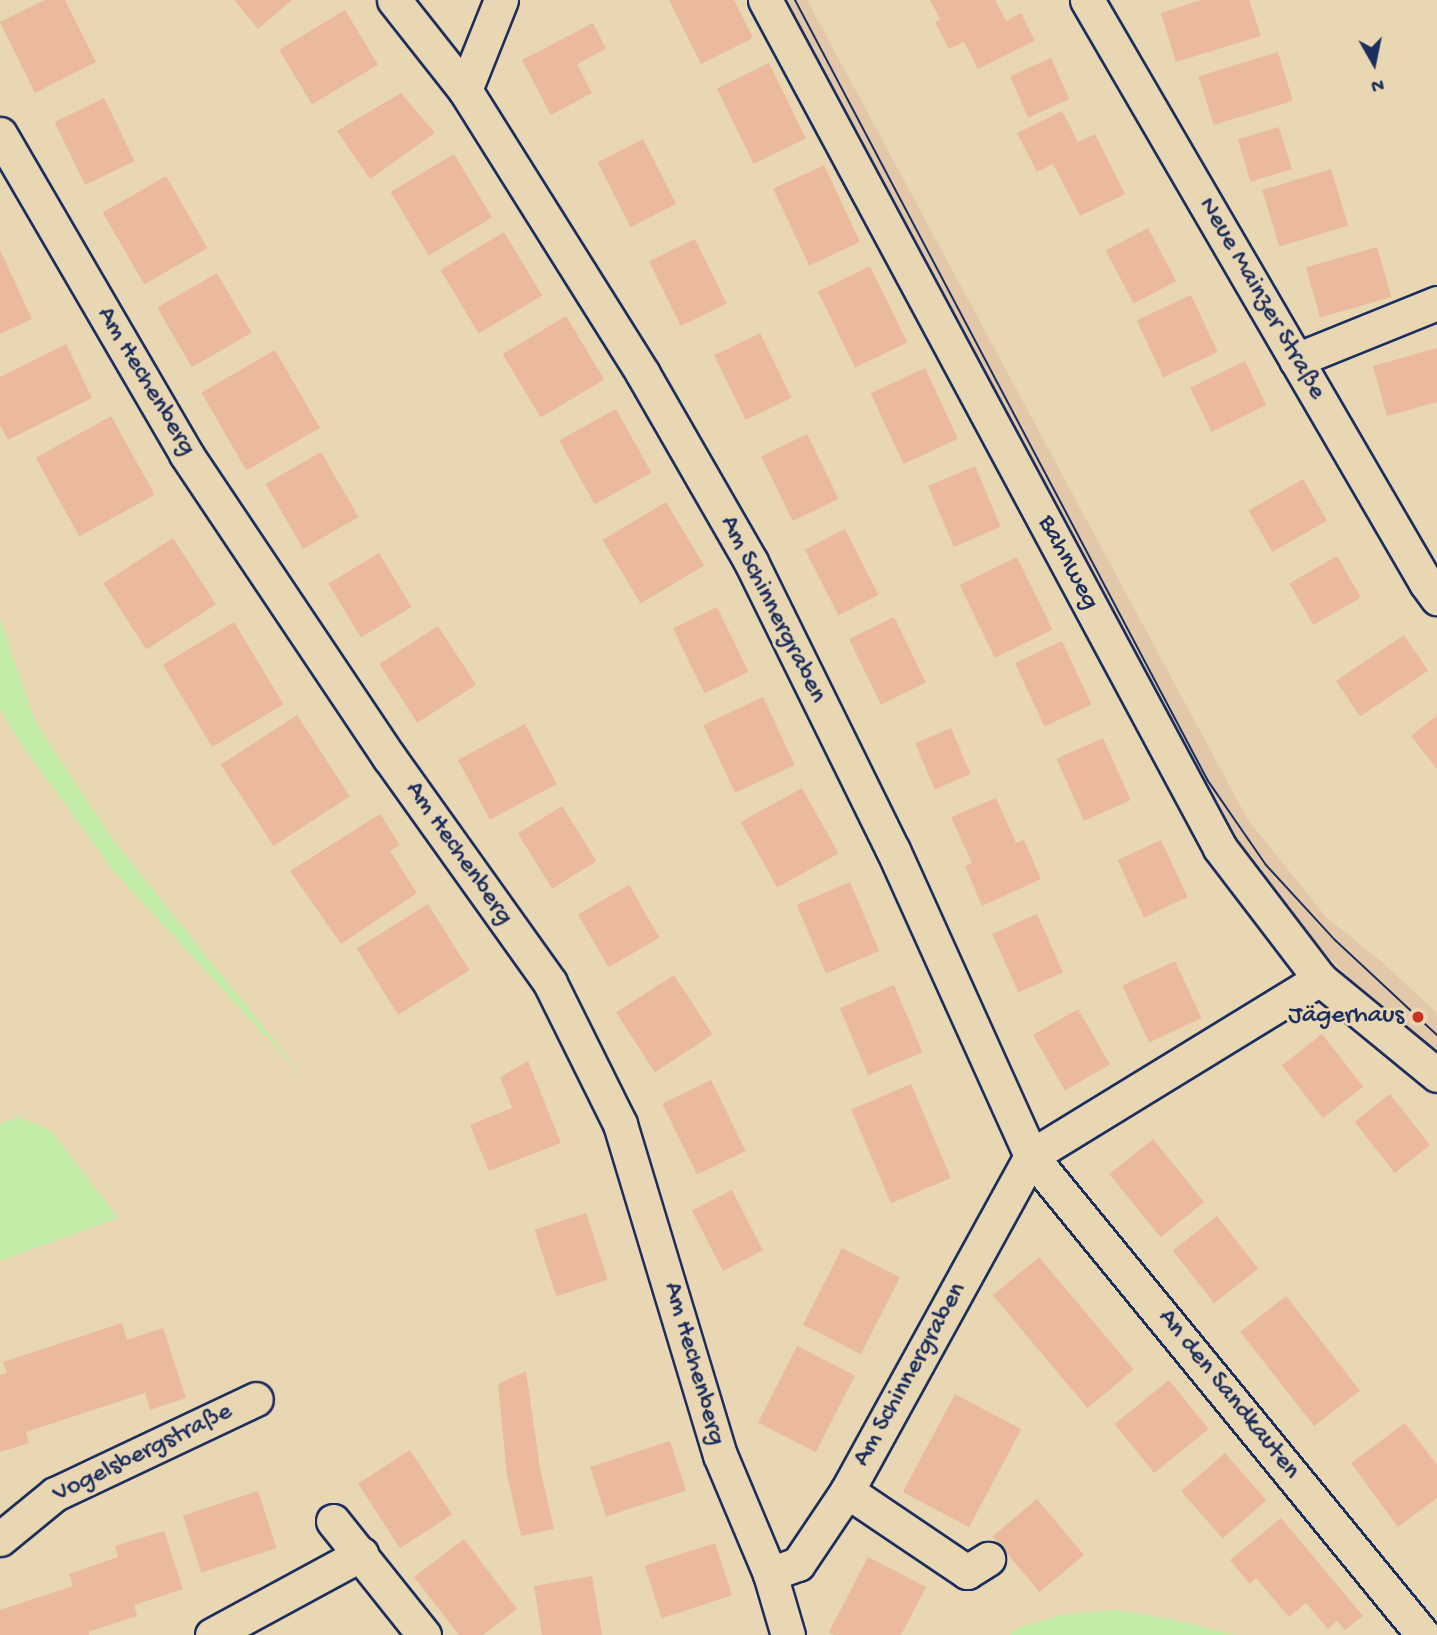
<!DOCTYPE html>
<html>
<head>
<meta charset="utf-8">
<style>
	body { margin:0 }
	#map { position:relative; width:1437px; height:1635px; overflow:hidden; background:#e9d6b3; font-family:"Gochi Hand",sans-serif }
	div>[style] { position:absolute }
	.built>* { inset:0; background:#e2c8a9 }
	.green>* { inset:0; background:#c2eca7 }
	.building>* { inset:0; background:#ebba9c; transform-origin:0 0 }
	.roads { filter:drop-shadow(2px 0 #1b2f5e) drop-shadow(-2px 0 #1b2f5e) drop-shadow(0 2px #1b2f5e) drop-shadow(0 -2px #1b2f5e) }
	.minor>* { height:33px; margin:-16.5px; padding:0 16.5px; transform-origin:16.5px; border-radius:16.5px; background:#e9d6b3 }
	.tram>* { height:2px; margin:-1px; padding:0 1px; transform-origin:1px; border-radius:1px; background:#1b2f5e }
	.dots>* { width:19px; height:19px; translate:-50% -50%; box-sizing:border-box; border:4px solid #e9d6b3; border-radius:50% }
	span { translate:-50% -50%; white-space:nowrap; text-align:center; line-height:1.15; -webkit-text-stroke:6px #e9d6b3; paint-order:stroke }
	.street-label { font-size:26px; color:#1b2f5e }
	.poi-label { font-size:26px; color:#1b2f5e }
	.right { translate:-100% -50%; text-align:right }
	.north { position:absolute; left:1339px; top:28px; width:70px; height:70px; -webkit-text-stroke:5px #e9d6b3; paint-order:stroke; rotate:171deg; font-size:19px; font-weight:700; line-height:28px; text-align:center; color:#1b2f5e }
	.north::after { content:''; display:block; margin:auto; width:24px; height:32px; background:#1b2f5e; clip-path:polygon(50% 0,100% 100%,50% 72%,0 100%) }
</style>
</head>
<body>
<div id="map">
	<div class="built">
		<i style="clip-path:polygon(780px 0,807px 0,1248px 820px,1327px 918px,1382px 962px,1437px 1013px,1437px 1058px,1356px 985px,1262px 888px,1228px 842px)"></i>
	</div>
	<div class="green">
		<i style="clip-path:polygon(0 618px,35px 721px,111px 837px,305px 1079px,115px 873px,19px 741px,0 709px)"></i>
		<i style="clip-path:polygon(17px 1116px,51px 1131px,118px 1218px,0 1261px,0 1124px)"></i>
		<i style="clip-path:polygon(1118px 1610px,1169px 1619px,1235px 1635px,1009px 1635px,1021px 1627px,1066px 1614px)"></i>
	</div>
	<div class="building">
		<i style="clip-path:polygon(45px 0,65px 0,96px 62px,35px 93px,0 22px)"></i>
		<i style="clip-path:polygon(234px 0,292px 0,258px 29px)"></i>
		<i style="clip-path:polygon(669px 0,734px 0,753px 38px,701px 64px)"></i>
		<i style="clip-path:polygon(930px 0,995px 0,1006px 21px,1021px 13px,1035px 41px,978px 69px,964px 42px,949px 49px,935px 22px,940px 19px)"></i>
		<i style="clip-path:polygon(1201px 0,1249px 0,1261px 36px,1176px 62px,1161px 13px)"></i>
		<i style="left:345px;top:10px;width:64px;height:77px;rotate:59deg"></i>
		<i style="clip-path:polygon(593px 23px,606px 49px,577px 64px,592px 93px,551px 115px,522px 60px)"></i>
		<i style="left:1278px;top:52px;width:51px;height:83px;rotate:73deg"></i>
		<i style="left:1051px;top:58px;width:45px;height:45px;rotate:66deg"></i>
		<i style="left:769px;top:63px;width:84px;height:58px;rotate:64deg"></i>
		<i style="clip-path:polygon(401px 93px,435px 133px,370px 179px,337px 131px)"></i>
		<i style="left:104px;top:98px;width:70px;height:55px;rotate:64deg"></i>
		<i style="clip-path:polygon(1062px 111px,1078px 142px,1095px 134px,1125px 194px,1080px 216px,1053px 164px,1037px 172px,1017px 133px)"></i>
		<i style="left:1279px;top:127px;width:44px;height:43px;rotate:73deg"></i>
		<i style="left:643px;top:139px;width:73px;height:51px;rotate:63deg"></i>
		<i style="left:454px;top:154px;width:74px;height:74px;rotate:59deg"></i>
		<i style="left:824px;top:165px;width:85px;height:56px;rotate:65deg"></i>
		<i style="left:1331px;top:169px;width:59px;height:72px;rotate:73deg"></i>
		<i style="left:166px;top:176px;width:83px;height:73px;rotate:60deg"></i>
		<i style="left:1148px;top:228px;width:60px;height:48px;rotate:62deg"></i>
		<i style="left:504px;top:232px;width:74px;height:74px;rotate:59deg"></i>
		<i style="left:695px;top:239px;width:72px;height:51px;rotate:64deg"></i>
		<i style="left:1377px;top:247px;width:52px;height:74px;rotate:74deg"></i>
		<i style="clip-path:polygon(0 250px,32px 319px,0 334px)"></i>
		<i style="left:870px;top:266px;width:85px;height:58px;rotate:64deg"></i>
		<i style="left:217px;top:273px;width:69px;height:69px;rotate:60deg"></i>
		<i style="left:1191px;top:295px;width:63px;height:60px;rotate:65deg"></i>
		<i style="left:566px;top:316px;width:74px;height:74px;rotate:59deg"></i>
		<i style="left:760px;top:333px;width:72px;height:51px;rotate:64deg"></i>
		<i style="clip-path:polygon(66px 344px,92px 398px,8px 440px,0 425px,0 377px)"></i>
		<i style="clip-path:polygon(1437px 348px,1437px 402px,1387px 416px,1373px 366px)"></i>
		<i style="left:275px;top:350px;width:90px;height:85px;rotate:60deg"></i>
		<i style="left:1245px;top:361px;width:49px;height:61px;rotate:64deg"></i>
		<i style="left:925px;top:368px;width:78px;height:60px;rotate:65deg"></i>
		<i style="left:616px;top:409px;width:73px;height:65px;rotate:61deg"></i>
		<i style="left:111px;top:416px;width:90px;height:86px;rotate:61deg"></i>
		<i style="left:807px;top:434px;width:72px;height:51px;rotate:64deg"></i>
		<i style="left:321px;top:452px;width:75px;height:64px;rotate:60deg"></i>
		<i style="left:975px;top:466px;width:66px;height:51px;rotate:67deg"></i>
		<i style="left:1303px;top:479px;width:48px;height:63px;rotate:60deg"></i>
		<i style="left:666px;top:502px;width:74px;height:74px;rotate:59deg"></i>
		<i style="left:845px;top:529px;width:74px;height:45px;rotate:63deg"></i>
		<i style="left:173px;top:538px;width:79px;height:83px;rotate:57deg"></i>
		<i style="left:379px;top:553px;width:63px;height:59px;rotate:59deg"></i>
		<i style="left:1337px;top:556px;width:48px;height:55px;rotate:60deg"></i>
		<i style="left:1017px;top:557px;width:81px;height:64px;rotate:64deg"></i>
		<i style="left:717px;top:607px;width:72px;height:49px;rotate:64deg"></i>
		<i style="left:894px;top:617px;width:73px;height:50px;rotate:64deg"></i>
		<i style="left:234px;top:622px;width:96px;height:83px;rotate:59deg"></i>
		<i style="left:438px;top:626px;width:70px;height:70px;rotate:57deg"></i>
		<i style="left:1404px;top:635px;width:43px;height:82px;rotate:56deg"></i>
		<i style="left:1062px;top:641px;width:70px;height:52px;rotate:65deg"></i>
		<i style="left:763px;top:697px;width:75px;height:66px;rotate:65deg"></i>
		<i style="left:297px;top:715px;width:97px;height:91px;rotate:57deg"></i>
		<i style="clip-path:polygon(1437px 715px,1437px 769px,1411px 736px)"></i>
		<i style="left:525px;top:724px;width:68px;height:76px;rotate:62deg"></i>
		<i style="left:951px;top:728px;width:50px;height:39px;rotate:67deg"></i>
		<i style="left:1103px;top:738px;width:68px;height:51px;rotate:66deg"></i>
		<i style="left:802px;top:788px;width:75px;height:70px;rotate:61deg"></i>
		<i style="clip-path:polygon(996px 798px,1016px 843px,1024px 840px,1041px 879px,982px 906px,965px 866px,972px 863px,951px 817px)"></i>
		<i style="left:562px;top:806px;width:65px;height:52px;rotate:58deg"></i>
		<i style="clip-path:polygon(380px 814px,400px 845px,390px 851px,417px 893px,341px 944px,290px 871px)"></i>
		<i style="left:1161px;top:840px;width:63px;height:48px;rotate:65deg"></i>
		<i style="left:850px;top:882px;width:75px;height:58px;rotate:67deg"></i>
		<i style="left:629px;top:885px;width:61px;height:59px;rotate:60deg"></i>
		<i style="left:428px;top:904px;width:78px;height:84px;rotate:58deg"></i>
		<i style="left:1037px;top:914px;width:64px;height:49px;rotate:66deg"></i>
		<i style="left:1175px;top:961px;width:63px;height:58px;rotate:65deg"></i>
		<i style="left:674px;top:975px;width:71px;height:69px;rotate:57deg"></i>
		<i style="left:894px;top:985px;width:73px;height:59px;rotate:67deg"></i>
		<i style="left:1078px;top:1009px;width:64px;height:52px;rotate:60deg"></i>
		<i style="left:1322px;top:1034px;width:67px;height:51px;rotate:52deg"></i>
		<i style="clip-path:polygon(528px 1061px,561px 1143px,489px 1171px,470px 1125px,512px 1108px,500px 1077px)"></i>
		<i style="left:711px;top:1080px;width:79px;height:54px;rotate:64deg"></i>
		<i style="left:911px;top:1084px;width:102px;height:65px;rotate:67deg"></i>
		<i style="left:1390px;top:1094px;width:65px;height:45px;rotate:52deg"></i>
		<i style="left:1153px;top:1139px;width:81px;height:56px;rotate:51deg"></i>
		<i style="left:732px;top:1190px;width:68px;height:45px;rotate:63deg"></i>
		<i style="left:586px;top:1213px;width:70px;height:54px;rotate:72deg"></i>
		<i style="left:1217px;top:1216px;width:67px;height:56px;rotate:52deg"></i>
		<i style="left:842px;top:1248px;width:65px;height:86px;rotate:27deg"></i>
		<i style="left:1039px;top:1257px;width:147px;height:60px;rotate:50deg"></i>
		<i style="left:1286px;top:1296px;width:120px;height:58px;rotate:52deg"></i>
		<i style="clip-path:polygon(122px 1323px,127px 1340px,163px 1328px,186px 1398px,150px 1410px,145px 1393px,26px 1432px,29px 1443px,0 1452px,0 1375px,7px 1373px,3px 1362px)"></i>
		<i style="left:797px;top:1346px;width:65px;height:86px;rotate:27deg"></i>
		<i style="clip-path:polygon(526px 1371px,540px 1468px,554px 1529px,521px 1536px,507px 1475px,498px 1384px)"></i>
		<i style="left:1169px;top:1380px;width:63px;height:70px;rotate:51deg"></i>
		<i style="left:955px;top:1394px;width:75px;height:111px;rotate:28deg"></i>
		<i style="clip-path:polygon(1405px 1423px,1437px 1465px,1437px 1498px,1398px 1527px,1351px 1463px)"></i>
		<i style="left:670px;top:1441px;width:52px;height:84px;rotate:72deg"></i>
		<i style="left:410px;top:1450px;width:77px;height:62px;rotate:57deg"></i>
		<i style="left:1225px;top:1453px;width:63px;height:58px;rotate:49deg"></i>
		<i style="left:258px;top:1491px;width:60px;height:79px;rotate:72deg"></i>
		<i style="left:1037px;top:1499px;width:73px;height:58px;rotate:50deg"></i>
		<i style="clip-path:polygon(1281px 1518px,1363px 1616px,1345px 1630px,1337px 1621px,1328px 1629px,1306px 1603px,1289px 1617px,1256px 1578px,1250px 1584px,1230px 1560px)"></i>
		<i style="clip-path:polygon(164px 1531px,183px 1589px,134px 1605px,137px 1616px,88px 1632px,89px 1635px,0 1635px,0 1610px,73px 1586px,69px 1574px,118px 1557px,115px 1546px)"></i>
		<i style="clip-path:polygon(464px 1539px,517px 1609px,483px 1635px,459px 1635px,414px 1577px)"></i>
		<i style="left:715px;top:1543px;width:55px;height:74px;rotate:72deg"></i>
		<i style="clip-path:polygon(868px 1557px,926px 1587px,901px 1635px,834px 1635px,829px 1632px)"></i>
		<i style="clip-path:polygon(592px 1576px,602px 1635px,542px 1635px,534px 1586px)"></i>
	</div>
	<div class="roads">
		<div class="minor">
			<i style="left:394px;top:0;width:115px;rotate:51.7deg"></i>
			<i style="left:465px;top:90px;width:335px;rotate:57.9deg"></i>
			<i style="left:643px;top:374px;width:217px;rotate:60.1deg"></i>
			<i style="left:751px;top:562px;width:321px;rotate:63.8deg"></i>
			<i style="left:893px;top:850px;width:336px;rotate:65.7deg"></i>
			<i style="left:1031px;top:1156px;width:619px;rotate:50.7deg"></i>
			<i style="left:765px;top:0;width:962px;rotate:61.78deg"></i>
			<i style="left:1220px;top:848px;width:165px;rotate:52.6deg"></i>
			<i style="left:1320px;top:979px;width:151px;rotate:39.4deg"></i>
			<i style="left:1087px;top:0;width:674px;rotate:59.82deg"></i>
			<i style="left:1426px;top:583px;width:19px;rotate:54deg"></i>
			<i style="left:465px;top:90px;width:97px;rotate:-68.2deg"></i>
			<i style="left:0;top:134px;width:370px;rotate:59.8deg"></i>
			<i style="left:186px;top:454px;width:365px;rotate:56.2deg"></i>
			<i style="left:389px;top:757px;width:277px;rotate:54.5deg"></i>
			<i style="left:550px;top:983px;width:157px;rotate:63.6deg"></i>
			<i style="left:620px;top:1124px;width:346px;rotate:73.2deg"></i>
			<i style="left:720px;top:1455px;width:129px;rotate:67.2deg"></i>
			<i style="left:770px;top:1574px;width:64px;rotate:73.6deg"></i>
			<i style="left:1296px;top:360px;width:152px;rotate:-22deg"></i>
			<i style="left:847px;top:1491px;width:145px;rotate:34deg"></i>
			<i style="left:967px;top:1572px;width:25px;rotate:-32deg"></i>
			<i style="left:333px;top:1521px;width:146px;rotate:51.4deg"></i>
			<i style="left:0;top:1539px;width:71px;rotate:-39.3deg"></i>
			<i style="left:55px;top:1494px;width:222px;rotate:-25.3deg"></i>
			<i style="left:770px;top:1574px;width:30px;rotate:-20deg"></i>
			<i style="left:798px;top:1564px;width:88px;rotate:-56.1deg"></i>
			<i style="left:847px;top:1491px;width:382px;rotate:-61.2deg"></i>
			<i style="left:1031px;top:1156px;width:339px;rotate:-31.5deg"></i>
			<i style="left:212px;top:1635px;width:170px;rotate:-28.5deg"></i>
		</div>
	</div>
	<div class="tram">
		<i style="left:795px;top:0;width:883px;rotate:62.13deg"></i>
		<i style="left:1208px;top:781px;width:102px;rotate:55.4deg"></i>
		<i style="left:1266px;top:865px;width:102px;rotate:47.4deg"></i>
		<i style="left:1335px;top:940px;width:139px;rotate:43deg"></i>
	</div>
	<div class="dots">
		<i style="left:1418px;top:1017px;background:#c8321e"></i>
	</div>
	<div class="street-label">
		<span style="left:1261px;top:299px;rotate:60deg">Neue Mainzer Straße</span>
		<span style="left:145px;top:382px;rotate:59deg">Am Hechenberg</span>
		<span style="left:1067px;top:563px;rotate:62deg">Bahnweg</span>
		<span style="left:772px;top:610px;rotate:63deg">Am Schinnergraben</span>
		<span style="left:458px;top:854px;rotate:55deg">Am Hechenberg</span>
		<span style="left:693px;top:1364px;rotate:74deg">Am Hechenberg</span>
		<span style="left:911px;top:1375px;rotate:-61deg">Am Schinnergraben</span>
		<span style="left:1228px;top:1395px;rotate:51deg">An den Sandkauten</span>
		<span style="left:143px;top:1454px;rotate:-26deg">Vogelsbergstraße</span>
	</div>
	<div class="poi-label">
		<span class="right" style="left:1404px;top:1017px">Jägerhaus</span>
	</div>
	<div class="north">N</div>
</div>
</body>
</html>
